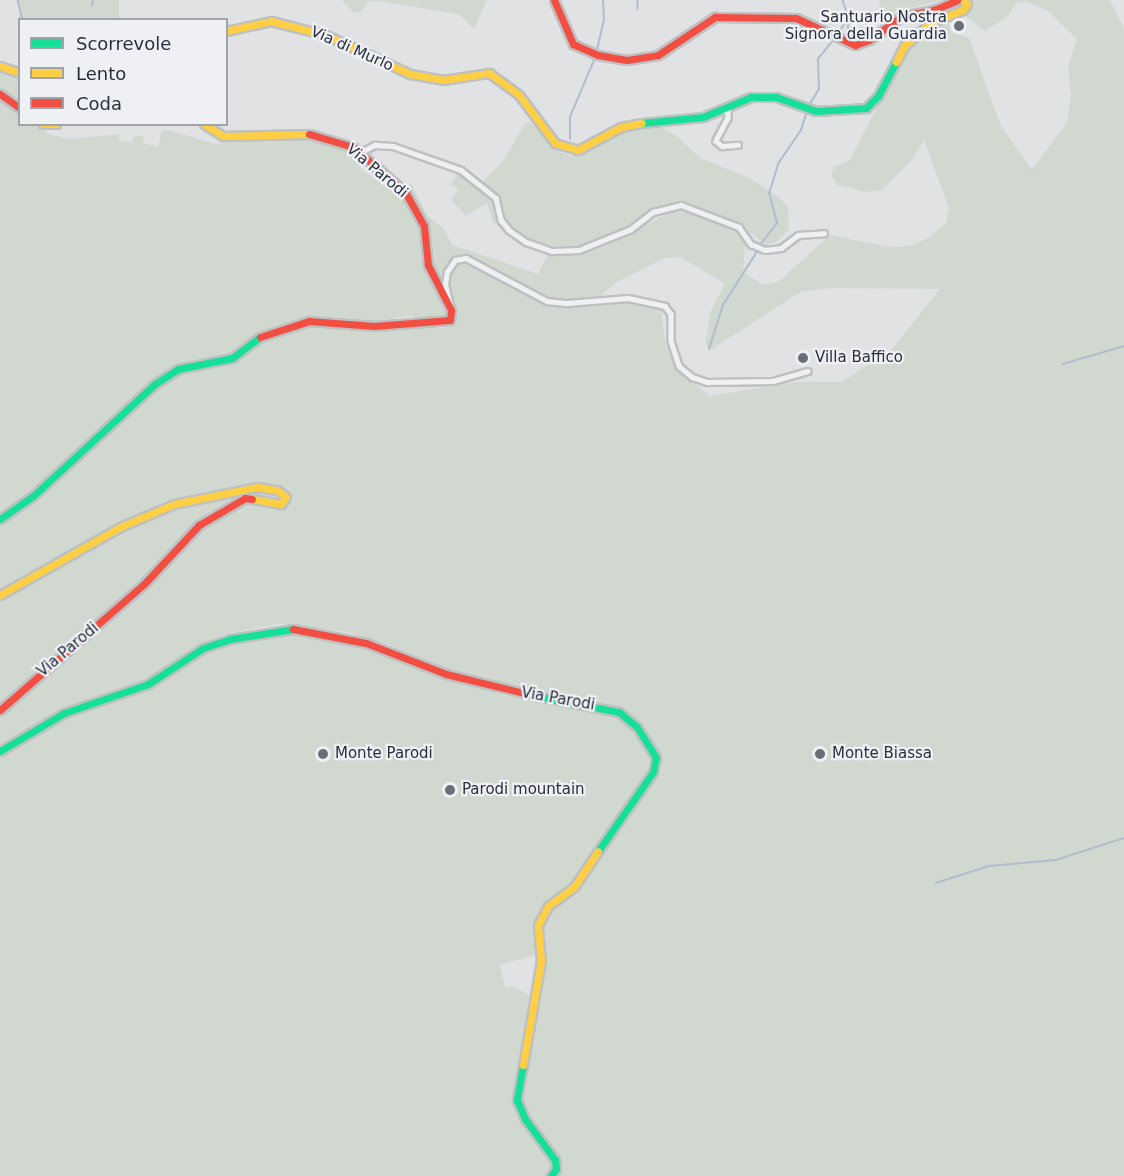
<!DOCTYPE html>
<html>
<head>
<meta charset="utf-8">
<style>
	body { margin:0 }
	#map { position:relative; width:1124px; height:1176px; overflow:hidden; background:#e0e2e4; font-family:"DejaVu Sans",sans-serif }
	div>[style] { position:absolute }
	.green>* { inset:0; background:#d0d8d0; transform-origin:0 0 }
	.stream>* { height:1.5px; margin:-0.75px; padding:0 0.75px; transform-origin:0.75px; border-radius:0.75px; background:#b0bdce }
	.roads { filter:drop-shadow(2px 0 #bec0c2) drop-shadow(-2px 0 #bec0c2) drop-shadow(0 2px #bec0c2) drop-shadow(0 -2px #bec0c2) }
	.street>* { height:4.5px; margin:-2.25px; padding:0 2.25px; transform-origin:2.25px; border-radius:2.25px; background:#eff0f2 }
	.fast>* { height:7px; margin:-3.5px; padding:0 3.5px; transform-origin:3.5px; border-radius:3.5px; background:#16e098 }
	.slow>* { height:7px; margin:-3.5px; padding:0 3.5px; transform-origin:3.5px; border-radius:3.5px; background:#ffcf43 }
	.jam>* { height:7px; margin:-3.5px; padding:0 3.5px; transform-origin:3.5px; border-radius:3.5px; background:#f24e42 }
	.dots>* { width:16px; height:16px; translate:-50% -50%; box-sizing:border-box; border:3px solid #eef0f4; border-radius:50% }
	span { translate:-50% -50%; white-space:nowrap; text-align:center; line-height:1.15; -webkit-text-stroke:4.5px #eef0f4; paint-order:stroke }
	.poi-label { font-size:15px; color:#292f3c }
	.right { translate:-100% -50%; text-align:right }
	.left { translate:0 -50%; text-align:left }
	.street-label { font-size:15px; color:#292f3c }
	.legend { position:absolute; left:18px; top:18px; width:210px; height:108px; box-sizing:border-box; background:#eef0f4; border:2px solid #9fa3aa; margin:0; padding:8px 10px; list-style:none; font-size:18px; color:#292f3c }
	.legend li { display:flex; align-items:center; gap:12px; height:30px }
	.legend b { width:30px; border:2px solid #9fa3aa }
</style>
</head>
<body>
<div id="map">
	<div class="green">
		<i style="left:19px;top:0;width:100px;height:19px"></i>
		<i style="clip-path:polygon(342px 0,487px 0,474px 29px,459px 14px,378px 1px,367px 2px,362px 11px,354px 13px)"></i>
		<i style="clip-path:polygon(879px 0,942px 0,892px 13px,880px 9px)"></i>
		<i style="clip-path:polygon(evenodd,968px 0,1110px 0,1124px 29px,1124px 1176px,557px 1176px,561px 1168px,558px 1156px,530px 1118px,522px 1100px,538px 988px,547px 959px,544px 920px,557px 906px,577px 895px,659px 771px,657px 747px,640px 725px,613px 706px,504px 686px,448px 670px,386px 644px,347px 632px,280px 624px,230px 633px,199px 644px,147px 679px,61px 710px,0 747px,0 716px,149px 586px,203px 527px,246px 502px,282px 507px,289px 503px,290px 496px,284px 489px,257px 483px,171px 499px,117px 523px,0 590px,0 525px,38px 500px,170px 378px,189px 370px,230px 363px,252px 345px,314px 325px,376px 330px,414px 323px,444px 328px,455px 324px,457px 310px,435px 268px,423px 216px,405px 187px,411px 183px,427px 215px,444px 229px,452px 245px,538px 274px,548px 255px,575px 255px,609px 245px,672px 211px,699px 214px,735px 232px,745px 243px,743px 272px,763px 285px,778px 282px,830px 235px,889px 247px,910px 246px,928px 238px,946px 223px,949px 208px,924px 140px,912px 160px,882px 190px,865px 192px,838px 185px,831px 175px,834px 167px,849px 161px,907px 51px,925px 33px,947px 20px,952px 33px,969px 38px,1001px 126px,1032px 170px,1067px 122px,1071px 96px,1068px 67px,1077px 39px,1048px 11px,1025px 1px,1016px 3px,1009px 15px,985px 31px,966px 17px,968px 0,681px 257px,725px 284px,710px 313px,706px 343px,709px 351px,802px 291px,834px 288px,940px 289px,892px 349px,842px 382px,797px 382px,709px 396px,676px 367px,665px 342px,661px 310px,641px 303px,605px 300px,601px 295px,617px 282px,665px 258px,681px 257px)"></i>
		<i style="clip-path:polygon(0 72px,19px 77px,19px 103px,0 89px)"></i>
		<i style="clip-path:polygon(0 99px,19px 113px,20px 124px,36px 125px,51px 135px,71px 139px,119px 134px,119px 141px,132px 143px,134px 135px,144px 137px,143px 143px,158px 147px,162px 131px,168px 130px,216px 144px,230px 140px,296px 138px,336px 143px,347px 148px,362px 169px,408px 204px,419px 228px,423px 264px,446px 315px,439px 320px,408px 316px,374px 322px,308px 318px,260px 332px,224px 356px,171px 367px,29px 494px,0 514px)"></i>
		<i style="clip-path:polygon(525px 123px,531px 123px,560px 152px,572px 156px,628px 129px,658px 126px,677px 136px,700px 158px,749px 178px,779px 197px,788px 207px,789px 230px,776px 242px,766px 245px,739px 223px,681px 201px,650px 209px,629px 225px,580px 246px,565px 248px,536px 242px,498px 218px,494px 225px,487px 203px,466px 216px,451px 200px,459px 189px,450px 185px,458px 173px,479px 186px,504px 160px)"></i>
		<i style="clip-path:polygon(259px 490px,283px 497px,281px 501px,247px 495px,204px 517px,141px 581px,0 703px,0 600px,123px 531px,177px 507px)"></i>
		<i style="clip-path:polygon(295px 634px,368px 648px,505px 696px,610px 714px,621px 719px,643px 742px,650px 761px,647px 770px,574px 885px,551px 899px,538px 913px,534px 930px,537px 954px,500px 965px,505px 988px,513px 986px,529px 995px,513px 1100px,516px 1112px,553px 1168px,546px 1176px,0 1176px,0 758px,67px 717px,127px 698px,167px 680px,202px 655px,232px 644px)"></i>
	</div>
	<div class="stream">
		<i style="left:18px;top:0;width:21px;rotate:76deg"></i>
		<i style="left:638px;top:0;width:9px;rotate:90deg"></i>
		<i style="left:843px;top:0;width:21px;rotate:73deg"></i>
		<i style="left:849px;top:20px;width:19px;rotate:93deg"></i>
		<i style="left:92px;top:6px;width:6px;rotate:-81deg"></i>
		<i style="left:837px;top:34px;width:18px;rotate:-52deg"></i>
		<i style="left:597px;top:50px;width:31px;rotate:-77deg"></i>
		<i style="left:604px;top:20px;width:20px;rotate:-93deg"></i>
		<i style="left:810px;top:104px;width:17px;rotate:-59deg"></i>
		<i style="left:819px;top:89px;width:30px;rotate:-92deg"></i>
		<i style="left:818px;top:59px;width:22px;rotate:-51deg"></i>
		<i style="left:570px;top:139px;width:22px;rotate:-90deg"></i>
		<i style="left:570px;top:117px;width:64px;rotate:-67deg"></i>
		<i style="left:760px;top:245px;width:28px;rotate:-52deg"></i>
		<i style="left:777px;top:223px;width:30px;rotate:-105deg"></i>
		<i style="left:769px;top:194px;width:31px;rotate:-73deg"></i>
		<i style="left:778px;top:164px;width:41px;rotate:-55.9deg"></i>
		<i style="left:801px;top:130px;width:20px;rotate:-72deg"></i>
		<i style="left:709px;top:349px;width:46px;rotate:-72.3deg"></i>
		<i style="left:723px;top:305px;width:65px;rotate:-57.5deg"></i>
		<i style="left:1063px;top:364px;width:64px;rotate:-16.4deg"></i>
		<i style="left:936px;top:883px;width:56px;rotate:-17.8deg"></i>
		<i style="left:989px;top:866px;width:67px;rotate:-5.1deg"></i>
		<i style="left:1056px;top:860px;width:71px;rotate:-17.9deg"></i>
	</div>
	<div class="roads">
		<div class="street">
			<i style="left:722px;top:110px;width:6px;rotate:9deg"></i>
			<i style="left:728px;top:111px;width:7px;rotate:90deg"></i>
			<i style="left:728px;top:118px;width:26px;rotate:118deg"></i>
			<i style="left:716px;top:141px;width:8px;rotate:40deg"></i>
			<i style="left:722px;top:146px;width:16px;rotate:-4deg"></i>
			<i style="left:359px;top:153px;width:18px;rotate:-27deg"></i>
			<i style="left:375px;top:145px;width:18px;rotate:3deg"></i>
			<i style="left:393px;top:146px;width:72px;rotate:19.4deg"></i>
			<i style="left:461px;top:170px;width:45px;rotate:38.7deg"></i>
			<i style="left:496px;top:198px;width:23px;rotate:77deg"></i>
			<i style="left:501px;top:220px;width:13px;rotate:51deg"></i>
			<i style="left:509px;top:230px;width:21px;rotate:35deg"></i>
			<i style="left:526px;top:242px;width:28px;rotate:19deg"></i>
			<i style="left:552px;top:251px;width:27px;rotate:-2deg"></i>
			<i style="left:579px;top:250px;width:56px;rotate:-22deg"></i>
			<i style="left:631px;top:229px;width:28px;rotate:-38deg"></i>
			<i style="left:653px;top:212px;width:29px;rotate:-14deg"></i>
			<i style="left:681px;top:205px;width:62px;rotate:20.8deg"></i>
			<i style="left:739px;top:227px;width:21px;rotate:55deg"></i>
			<i style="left:751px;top:244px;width:15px;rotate:23deg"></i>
			<i style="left:765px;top:250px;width:16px;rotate:-7deg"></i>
			<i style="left:781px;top:248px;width:21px;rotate:-37deg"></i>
			<i style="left:798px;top:235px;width:26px;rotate:-4deg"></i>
			<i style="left:451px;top:310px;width:27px;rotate:-103deg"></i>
			<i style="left:445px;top:284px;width:12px;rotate:-81deg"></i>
			<i style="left:447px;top:272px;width:14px;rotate:-56deg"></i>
			<i style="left:455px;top:260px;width:11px;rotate:-10deg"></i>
			<i style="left:466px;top:258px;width:92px;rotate:28deg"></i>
			<i style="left:547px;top:301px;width:20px;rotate:6deg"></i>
			<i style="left:567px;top:303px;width:61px;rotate:-4.7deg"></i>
			<i style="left:628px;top:298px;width:38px;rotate:12deg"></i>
			<i style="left:665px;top:306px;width:10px;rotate:53deg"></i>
			<i style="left:671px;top:314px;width:27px;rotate:90deg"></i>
			<i style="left:671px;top:341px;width:26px;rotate:72deg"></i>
			<i style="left:679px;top:366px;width:17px;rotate:40deg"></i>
			<i style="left:692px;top:377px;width:16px;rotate:18deg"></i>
			<i style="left:707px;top:382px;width:66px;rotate:-0.9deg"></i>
			<i style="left:773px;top:381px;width:36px;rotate:-16deg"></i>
		</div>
		<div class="fast">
			<i style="left:642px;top:123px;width:61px;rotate:-5.6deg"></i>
			<i style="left:703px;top:117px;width:52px;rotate:-22.6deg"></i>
			<i style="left:751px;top:97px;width:25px"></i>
			<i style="left:776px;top:97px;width:42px;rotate:19.3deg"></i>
			<i style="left:816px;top:111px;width:50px;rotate:-3.4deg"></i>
			<i style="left:866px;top:108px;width:17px;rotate:-45deg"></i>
			<i style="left:878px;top:96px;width:38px;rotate:-62deg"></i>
			<i style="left:0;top:519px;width:40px;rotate:-34.9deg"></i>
			<i style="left:33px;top:496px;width:166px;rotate:-42.6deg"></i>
			<i style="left:155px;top:384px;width:27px;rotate:-33deg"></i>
			<i style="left:178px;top:369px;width:55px;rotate:-11.5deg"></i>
			<i style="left:232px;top:358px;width:35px;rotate:-37deg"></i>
			<i style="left:532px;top:695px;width:89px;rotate:11.1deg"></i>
			<i style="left:619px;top:712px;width:23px;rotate:40deg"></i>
			<i style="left:637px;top:727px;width:36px;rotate:58deg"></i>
			<i style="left:656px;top:758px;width:14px;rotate:102deg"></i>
			<i style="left:653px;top:772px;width:96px;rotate:124.8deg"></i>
			<i style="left:0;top:751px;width:74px;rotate:-30.7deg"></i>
			<i style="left:64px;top:713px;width:89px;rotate:-19deg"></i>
			<i style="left:148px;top:684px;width:66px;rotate:-33.2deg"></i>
			<i style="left:203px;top:648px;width:28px;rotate:-18deg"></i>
			<i style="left:230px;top:639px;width:64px;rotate:-9deg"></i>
			<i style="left:523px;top:1065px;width:36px;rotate:100deg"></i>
			<i style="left:517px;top:1100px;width:21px;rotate:67deg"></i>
			<i style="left:525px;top:1119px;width:51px;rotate:53.8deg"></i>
			<i style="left:555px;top:1160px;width:9px;rotate:84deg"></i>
			<i style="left:556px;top:1169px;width:9px;rotate:126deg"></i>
		</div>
		<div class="slow">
			<i style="left:226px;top:31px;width:46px;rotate:-12.5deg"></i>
			<i style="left:271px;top:21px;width:57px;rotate:14.3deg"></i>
			<i style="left:326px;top:35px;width:93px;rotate:24.9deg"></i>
			<i style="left:410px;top:74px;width:34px;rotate:10deg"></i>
			<i style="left:443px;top:80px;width:47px;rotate:-8.7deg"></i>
			<i style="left:489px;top:73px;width:37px;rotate:36deg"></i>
			<i style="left:519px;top:95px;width:60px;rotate:53.1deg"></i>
			<i style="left:555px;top:143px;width:24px;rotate:17deg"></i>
			<i style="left:578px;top:150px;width:49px;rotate:-28.1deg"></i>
			<i style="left:621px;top:127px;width:21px;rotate:-11deg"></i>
			<i style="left:896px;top:62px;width:18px;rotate:-63deg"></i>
			<i style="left:904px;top:46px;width:35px;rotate:-41deg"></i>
			<i style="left:930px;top:23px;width:35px;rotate:-22deg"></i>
			<i style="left:963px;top:10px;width:7px;rotate:-56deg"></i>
			<i style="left:967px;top:4px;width:6px;rotate:-135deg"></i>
			<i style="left:0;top:66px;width:21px;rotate:19deg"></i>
			<i style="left:43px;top:124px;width:13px"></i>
			<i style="left:204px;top:124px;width:22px;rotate:32deg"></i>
			<i style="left:223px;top:136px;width:86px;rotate:-1.3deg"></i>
			<i style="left:0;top:595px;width:138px;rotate:-29.5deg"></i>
			<i style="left:120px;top:527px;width:59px;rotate:-23.1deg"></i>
			<i style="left:174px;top:504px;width:85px;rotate:-11.6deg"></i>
			<i style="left:257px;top:487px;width:20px;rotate:9deg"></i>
			<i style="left:277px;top:490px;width:11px;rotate:38deg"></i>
			<i style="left:286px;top:497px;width:9px;rotate:126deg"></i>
			<i style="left:281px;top:504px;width:29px;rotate:-170deg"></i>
			<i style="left:523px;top:1065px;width:106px;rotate:-80.2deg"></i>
			<i style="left:541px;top:961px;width:36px;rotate:-95deg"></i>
			<i style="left:538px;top:925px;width:21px;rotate:-62deg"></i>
			<i style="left:548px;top:906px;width:32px;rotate:-36deg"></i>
			<i style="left:574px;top:887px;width:43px;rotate:-56.3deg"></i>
		</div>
		<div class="jam">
			<i style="left:554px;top:0;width:48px;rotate:66.6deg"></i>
			<i style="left:573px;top:44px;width:27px;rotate:24deg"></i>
			<i style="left:598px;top:55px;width:29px;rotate:10deg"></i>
			<i style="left:627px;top:60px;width:31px;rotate:-9deg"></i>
			<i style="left:658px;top:55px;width:69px;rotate:-33.7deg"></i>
			<i style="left:715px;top:17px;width:81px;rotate:0.7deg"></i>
			<i style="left:796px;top:18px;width:65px;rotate:24.6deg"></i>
			<i style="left:855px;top:45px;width:15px;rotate:-20deg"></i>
			<i style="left:869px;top:40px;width:41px;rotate:-36deg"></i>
			<i style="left:902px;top:16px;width:33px;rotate:-11deg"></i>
			<i style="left:934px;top:10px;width:25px;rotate:-23deg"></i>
			<i style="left:0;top:94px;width:24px;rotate:35deg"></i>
			<i style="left:260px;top:337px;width:52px;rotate:-18.1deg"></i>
			<i style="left:309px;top:321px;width:65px;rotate:4.4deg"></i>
			<i style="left:374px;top:326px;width:76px;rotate:-4.5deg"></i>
			<i style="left:450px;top:320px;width:10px;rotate:-84deg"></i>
			<i style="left:451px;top:310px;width:51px;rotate:-117.1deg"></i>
			<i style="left:428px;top:265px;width:39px;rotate:-96deg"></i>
			<i style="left:424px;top:226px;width:38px;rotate:-119deg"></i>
			<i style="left:406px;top:193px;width:70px;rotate:-139deg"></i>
			<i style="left:353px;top:147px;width:46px;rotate:-163.5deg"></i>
			<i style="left:293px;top:629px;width:74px;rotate:10.9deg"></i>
			<i style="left:366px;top:643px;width:86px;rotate:21.2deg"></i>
			<i style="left:446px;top:674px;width:89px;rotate:13.7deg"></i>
			<i style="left:0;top:710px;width:191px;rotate:-41.2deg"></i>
			<i style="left:144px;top:584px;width:81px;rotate:-47deg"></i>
			<i style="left:199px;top:525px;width:53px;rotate:-30.4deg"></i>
			<i style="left:245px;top:498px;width:7px;rotate:8deg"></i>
		</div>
	</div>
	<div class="dots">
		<i style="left:959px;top:26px;background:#696e77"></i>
		<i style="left:803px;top:358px;background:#696e77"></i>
		<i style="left:323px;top:754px;background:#696e77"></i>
		<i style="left:820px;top:754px;background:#696e77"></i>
		<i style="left:450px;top:790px;background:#696e77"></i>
	</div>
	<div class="poi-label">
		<span class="right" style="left:947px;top:26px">Santuario Nostra<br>Signora della Guardia</span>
		<span class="left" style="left:815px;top:358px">Villa Baffico</span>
		<span class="left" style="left:335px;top:754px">Monte Parodi</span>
		<span class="left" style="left:832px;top:754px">Monte Biassa</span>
		<span class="left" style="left:462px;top:790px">Parodi mountain</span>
	</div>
	<div class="street-label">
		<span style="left:352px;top:49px;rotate:24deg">Via di Murlo</span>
		<span style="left:377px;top:171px;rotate:40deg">Via Parodi</span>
		<span style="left:68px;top:650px;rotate:-40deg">Via Parodi</span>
		<span style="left:558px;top:699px;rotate:10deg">Via Parodi</span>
	</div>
	<ul class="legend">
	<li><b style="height:8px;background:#16e098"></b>Scorrevole</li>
	<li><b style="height:8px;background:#ffcf43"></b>Lento</li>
	<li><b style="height:8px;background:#f24e42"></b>Coda</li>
	</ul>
</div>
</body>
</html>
